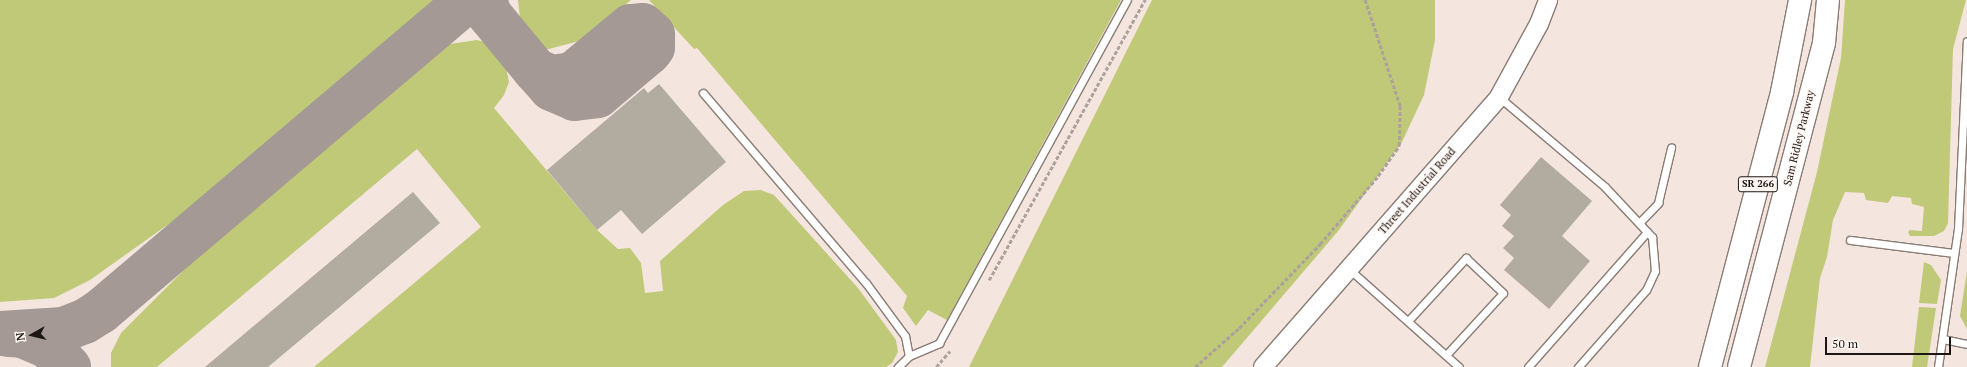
<!DOCTYPE html>
<html>
<head>
<meta charset="utf-8">
<style>
	body { margin:0 }
	#map { position:relative; width:1967px; height:367px; overflow:hidden; background:#f4e6df; font-family:"PT Serif",serif }
	div>[style] { position:absolute }
	.green>* { inset:0; background:#c0c977 }
	.taxiway>* { height:45px; margin:-22.5px; padding:0 22.5px; transform-origin:22.5px; border-radius:22.5px; background:#a49994 }
	.building>* { inset:0; background:#b2aba0 }
	.path>* { height:2.5px; margin-top:-1.25px; transform-origin:0; background:repeating-linear-gradient(90deg,#aca19c 0 4px,transparent 0 6px) }
	.roads { filter:drop-shadow(1px 0 #897c75) drop-shadow(-1px 0 #897c75) drop-shadow(0 1px #897c75) drop-shadow(0 -1px #897c75) }
	.service>* { height:7px; margin:-3.5px; padding:0 3.5px; transform-origin:3.5px; border-radius:3.5px; background:#fff }
	.tertiary>* { height:18px; margin:-9px; padding:0 9px; transform-origin:9px; border-radius:9px; background:#fff }
	.primary>* { height:22px; margin:-11px; padding:0 11px; transform-origin:11px; border-radius:11px; background:#fff }
	span { translate:-50% -50%; white-space:nowrap; text-align:center; line-height:1.15; -webkit-text-stroke:3px #fdf5f0; paint-order:stroke }
	.shield-label span { padding:1px 3px; background:#fdf5f0; border:1px solid; border-radius:3px; -webkit-text-stroke-width:0 }
	.shield-label { font-size:10px; color:#1c1715; font-weight:700 }
	.street-label { font-size:11px; color:#1c1715 }
	.north { position:absolute; left:12px; top:315px; width:40px; height:40px; -webkit-text-stroke:3px #fdf5f0; paint-order:stroke; rotate:262deg; font-size:11px; font-weight:700; line-height:16px; text-align:center; color:#1c1715 }
	.north::after { content:''; display:block; margin:auto; width:14px; height:18px; background:#1c1715; clip-path:polygon(50% 0,100% 100%,50% 72%,0 100%) }
	.scale { position:absolute; left:1825px; top:337px; width:126px; height:18px; box-sizing:border-box; border:2px solid #1c1715; border-top:0; padding-left:5px; font-size:12px; line-height:14px; white-space:nowrap; color:#1c1715; -webkit-text-stroke:3px #fdf5f0; paint-order:stroke }
</style>
</head>
<body>
<div id="map">
	<div class="green">
		<i style="clip-path:polygon(0 0,438px 0,187px 211px,90px 280px,54px 298px,0 302px)"></i>
		<i style="clip-path:polygon(518px 0,631px 0,583px 40px,545px 50px,520px 18px)"></i>
		<i style="clip-path:polygon(649px 0,1121px 0,947px 320px,928px 310px,916px 326px,903px 308px,907px 296px,697px 48px,694px 49px)"></i>
		<i style="clip-path:polygon(1152px 0,1435px 0,1435px 40px,1424px 95px,1402px 142px,1339px 230px,1222px 367px,969px 367px)"></i>
		<i style="clip-path:polygon(1845px 0,1966px 0,1953px 49px,1948px 223px,1944px 231px,1934px 236px,1910px 236px,1908px 232px,1910px 230px,1922px 231px,1924px 207px,1912px 204px,1911px 198px,1892px 196px,1888px 203px,1866px 200px,1864px 193px,1845px 192px,1833px 220px,1827px 257px,1820px 278px,1810px 367px,1765px 367px,1817px 172px,1841px 58px)"></i>
		<i style="clip-path:polygon(477px 40px,485px 42px,496px 53px,506px 68px,509px 82px,504px 95px,494px 108px,597px 230px,618px 249px,630px 248px,641px 263px,645px 293px,663px 291px,660px 261px,723px 205px,744px 191px,761px 190px,774px 195px,858px 288px,896px 340px,898px 352px,892px 363px,886px 367px,314px 367px,481px 227px,417px 149px,157px 367px,111px 367px,111px 353px,121px 333px,229px 225px,443px 45px)"></i>
		<i style="clip-path:polygon(1924px 262px,1931px 265px,1941px 280px,1937px 304px,1919px 303px)"></i>
		<i style="clip-path:polygon(1967px 271px,1967px 329px,1960px 316px)"></i>
		<i style="clip-path:polygon(1919px 307px,1936px 308px,1927px 367px,1912px 367px)"></i>
	</div>
	<div class="taxiway">
		<i style="left:485px;top:0;width:13px;rotate:77deg"></i>
		<i style="left:488px;top:13px;width:74px;rotate:50.5deg"></i>
		<i style="left:535px;top:70px;width:24px;rotate:48deg"></i>
		<i style="left:551px;top:88px;width:25px;rotate:23deg"></i>
		<i style="left:574px;top:98px;width:23px;rotate:-7deg"></i>
		<i style="left:597px;top:95px;width:67px;rotate:-40.1deg"></i>
		<i style="left:648px;top:52px;width:6px;rotate:-51deg"></i>
		<i style="left:652px;top:47px;width:13px;rotate:-90deg"></i>
		<i style="left:652px;top:34px;width:13px;rotate:-138deg"></i>
		<i style="left:642px;top:25px;width:12px;rotate:175deg"></i>
		<i style="left:630px;top:26px;width:75px;rotate:140.4deg"></i>
		<i style="left:572px;top:74px;width:21px;rotate:172deg"></i>
		<i style="left:551px;top:77px;width:17px;rotate:-156deg"></i>
		<i style="left:0;top:333px;width:63px;rotate:-3.6deg"></i>
		<i style="left:63px;top:329px;width:22px;rotate:-21deg"></i>
		<i style="left:84px;top:321px;width:19px;rotate:-32deg"></i>
		<i style="left:100px;top:311px;width:481px;rotate:-40.3deg"></i>
		<i style="left:9px;top:334px;width:13px;rotate:4deg"></i>
		<i style="left:22px;top:335px;width:28px;rotate:23deg"></i>
		<i style="left:48px;top:346px;width:29px;rotate:46deg"></i>
	</div>
	<div class="building">
		<i style="clip-path:polygon(659px 84px,726px 162px,642px 234px,621px 210px,597px 230px,547px 170px,644px 88px,648px 93px)"></i>
		<i style="clip-path:polygon(1541px 157px,1592px 201px,1562px 236px,1590px 261px,1549px 309px,1504px 270px,1514px 258px,1503px 248px,1514px 236px,1502px 226px,1511px 215px,1500px 205px)"></i>
		<i style="clip-path:polygon(413px 192px,440px 223px,268px 367px,205px 367px)"></i>
	</div>
	<div class="path">
		<i style="left:989px;top:280px;width:321px;rotate:-60.9deg"></i>
		<i style="left:936px;top:367px;width:21px;rotate:-49deg"></i>
		<i style="left:1195px;top:367px;width:59px;rotate:-41.6deg"></i>
		<i style="left:1239px;top:328px;width:117px;rotate:-46deg"></i>
		<i style="left:1320px;top:244px;width:89px;rotate:-49.5deg"></i>
		<i style="left:1378px;top:176px;width:37px;rotate:-55deg"></i>
		<i style="left:1399px;top:146px;width:40px;rotate:-88.6deg"></i>
		<i style="left:1400px;top:106px;width:112px;rotate:-108.3deg"></i>
	</div>
	<div class="roads">
		<div class="service">
			<i style="left:703px;top:93px;width:250px;rotate:49.4deg"></i>
			<i style="left:866px;top:283px;width:66px;rotate:53.7deg"></i>
			<i style="left:905px;top:336px;width:20px;rotate:79deg"></i>
			<i style="left:909px;top:356px;width:16px;rotate:135deg"></i>
			<i style="left:1499px;top:97px;width:139px;rotate:40.3deg"></i>
			<i style="left:1605px;top:187px;width:69px;rotate:46.8deg"></i>
			<i style="left:1652px;top:237px;width:34px;rotate:85deg"></i>
			<i style="left:1655px;top:271px;width:21px;rotate:115deg"></i>
			<i style="left:1646px;top:290px;width:103px;rotate:131.4deg"></i>
			<i style="left:1639px;top:223px;width:28px;rotate:-46deg"></i>
			<i style="left:1658px;top:203px;width:57px;rotate:-76.7deg"></i>
			<i style="left:1850px;top:240px;width:105px;rotate:7.1deg"></i>
			<i style="left:1349px;top:269px;width:147px;rotate:41.7deg"></i>
			<i style="left:1408px;top:321px;width:86px;rotate:-47.4deg"></i>
			<i style="left:1466px;top:258px;width:51px;rotate:43.4deg"></i>
			<i style="left:1503px;top:293px;width:84px;rotate:132.6deg"></i>
			<i style="left:1943px;top:339px;width:25px;rotate:12deg"></i>
			<i style="left:909px;top:356px;width:33px;rotate:-23deg"></i>
			<i style="left:939px;top:343px;width:391px;rotate:-61.3deg"></i>
			<i style="left:1528px;top:367px;width:180px;rotate:-48.6deg"></i>
			<i style="left:1938px;top:367px;width:139px;rotate:-81.8deg"></i>
			<i style="left:1958px;top:229px;width:188px;rotate:-87.3deg"></i>
		</div>
		<div class="tertiary">
			<i style="left:1263px;top:367px;width:359px;rotate:-48.8deg"></i>
			<i style="left:1499px;top:97px;width:83px;rotate:-61.3deg"></i>
			<i style="left:1539px;top:24px;width:26px;rotate:-69deg"></i>
		</div>
		<div class="primary">
			<i style="left:1710px;top:367px;width:284px;rotate:-75.3deg"></i>
			<i style="left:1782px;top:92px;width:94px;rotate:-78.9deg"></i>
			<i style="left:1739px;top:367px;width:335px;rotate:-75.3deg"></i>
			<i style="left:1824px;top:43px;width:43px;rotate:-84.7deg"></i>
		</div>
	</div>
	<div class="shield-label">
		<span style="left:1758px;top:184px">SR 266</span>
	</div>
	<div class="street-label">
		<span style="left:1799px;top:138px;rotate:-76deg">Sam Ridley Parkway</span>
		<span style="left:1417px;top:191px;rotate:-49deg">Threet Industrial Road</span>
	</div>
	<div class="north">N</div>
	<div class="scale">50 m</div>
</div>
</body>
</html>
